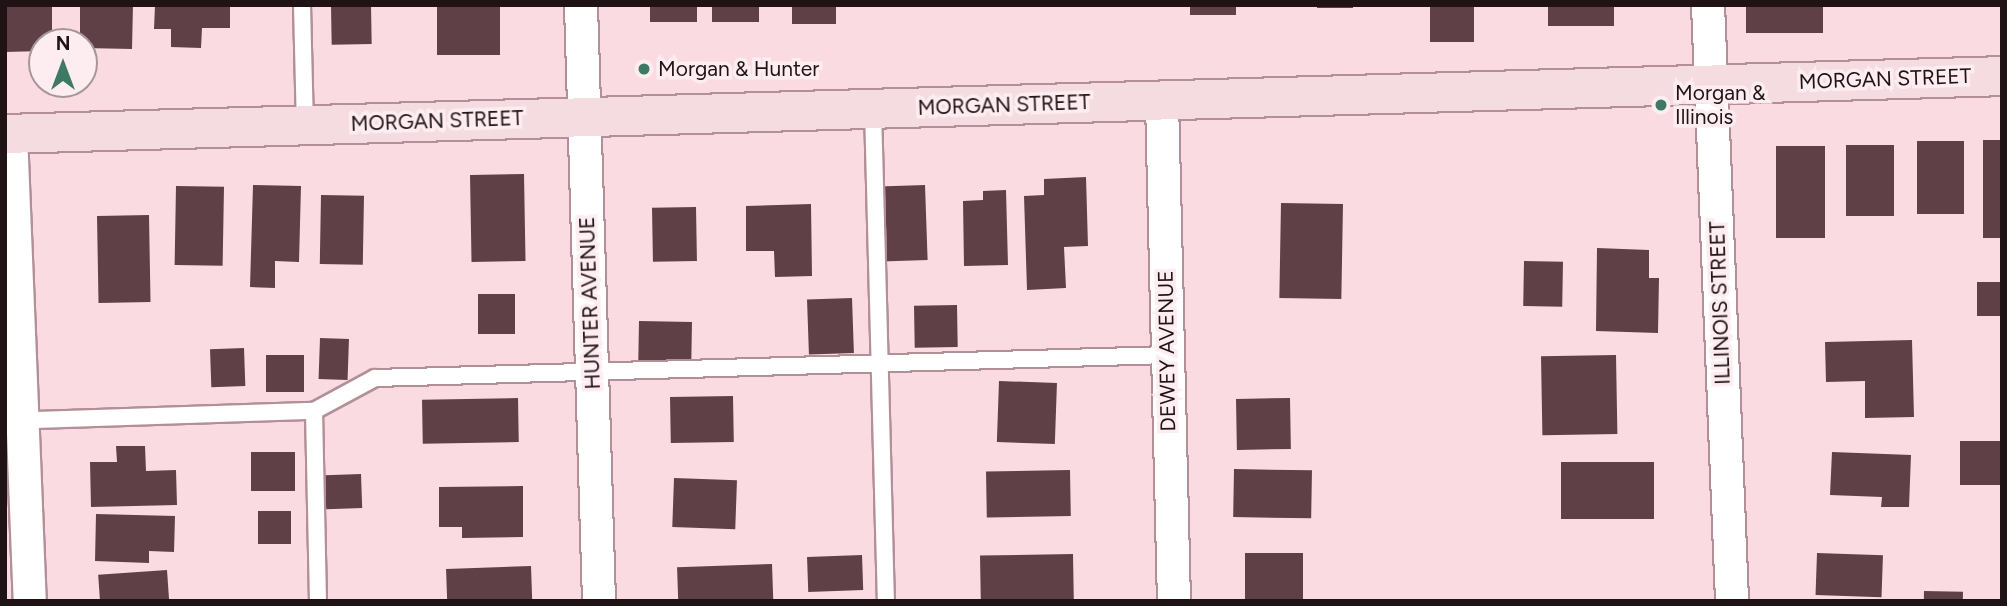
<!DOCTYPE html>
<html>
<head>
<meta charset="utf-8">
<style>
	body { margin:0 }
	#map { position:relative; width:2007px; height:606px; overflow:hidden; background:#fadbe1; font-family:Figtree,sans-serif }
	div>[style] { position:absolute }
	.building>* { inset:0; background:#604047; transform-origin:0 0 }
	.roads { filter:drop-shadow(2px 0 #b39097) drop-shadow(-2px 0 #b39097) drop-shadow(0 2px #b39097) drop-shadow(0 -2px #b39097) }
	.lane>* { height:16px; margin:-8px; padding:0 8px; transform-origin:8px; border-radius:8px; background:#fff }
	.street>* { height:32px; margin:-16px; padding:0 16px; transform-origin:16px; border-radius:16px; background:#fff }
	.secondary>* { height:38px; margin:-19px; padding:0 19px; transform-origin:19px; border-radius:19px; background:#f4dce1 }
	.dots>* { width:19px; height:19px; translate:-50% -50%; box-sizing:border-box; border:4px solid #fdedf0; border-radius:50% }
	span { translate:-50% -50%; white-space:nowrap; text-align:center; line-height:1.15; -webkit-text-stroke:7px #fdedf0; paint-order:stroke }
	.poi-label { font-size:21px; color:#201316 }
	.left { translate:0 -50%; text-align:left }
	.street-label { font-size:21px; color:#201316 }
	.frame { position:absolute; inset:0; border:7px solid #201316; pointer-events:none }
	.north { position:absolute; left:28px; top:28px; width:70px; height:70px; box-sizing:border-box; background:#fdedf0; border:2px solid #a59699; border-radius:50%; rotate:0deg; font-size:19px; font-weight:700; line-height:28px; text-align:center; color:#201316 }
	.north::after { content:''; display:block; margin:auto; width:24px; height:32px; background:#3d7965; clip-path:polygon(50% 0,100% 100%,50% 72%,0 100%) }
</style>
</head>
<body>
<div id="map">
	<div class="building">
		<i style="clip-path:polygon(5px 5px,52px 5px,52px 42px,42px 42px,42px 51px,5px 52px)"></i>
		<i style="clip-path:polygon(80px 5px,133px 5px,132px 49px,84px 48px,84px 42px,80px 42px)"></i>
		<i style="clip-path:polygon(155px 5px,230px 5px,230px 28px,202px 28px,201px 48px,171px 47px,171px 29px,154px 29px)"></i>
		<i style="left:371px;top:5px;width:39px;height:40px;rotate:89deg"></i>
		<i style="left:437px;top:5px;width:63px;height:50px"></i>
		<i style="left:650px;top:5px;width:47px;height:17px"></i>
		<i style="left:712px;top:5px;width:47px;height:17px"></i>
		<i style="left:792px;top:5px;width:44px;height:19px"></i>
		<i style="left:1190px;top:5px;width:46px;height:10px"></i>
		<i style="left:1317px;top:5px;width:36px;height:3px"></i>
		<i style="left:1430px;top:5px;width:44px;height:37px"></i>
		<i style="left:1548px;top:5px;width:66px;height:21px"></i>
		<i style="left:1746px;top:5px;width:77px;height:28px"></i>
		<i style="left:1983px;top:140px;width:19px;height:98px"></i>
		<i style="left:1917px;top:141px;width:47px;height:73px"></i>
		<i style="left:1846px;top:145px;width:48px;height:71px"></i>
		<i style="left:1776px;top:146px;width:49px;height:92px"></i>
		<i style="left:524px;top:174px;width:87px;height:54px;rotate:89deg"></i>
		<i style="clip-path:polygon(1086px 177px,1088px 246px,1064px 247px,1066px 288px,1027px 290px,1024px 196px,1044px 195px,1044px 179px)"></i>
		<i style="clip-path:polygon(253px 185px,301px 186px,299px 262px,275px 261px,275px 288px,250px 287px)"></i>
		<i style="left:925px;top:185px;width:75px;height:46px;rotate:88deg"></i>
		<i style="left:176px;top:186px;width:48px;height:79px;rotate:1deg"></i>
		<i style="clip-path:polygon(1006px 190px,1008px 265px,964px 266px,963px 201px,983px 200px,983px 191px)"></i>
		<i style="left:321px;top:195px;width:43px;height:69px;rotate:1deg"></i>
		<i style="left:1281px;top:203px;width:62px;height:95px;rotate:1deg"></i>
		<i style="clip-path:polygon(811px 204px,812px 276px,775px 277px,774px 251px,746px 251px,746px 206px)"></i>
		<i style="left:696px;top:207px;width:54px;height:44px;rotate:89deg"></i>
		<i style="left:149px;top:215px;width:87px;height:52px;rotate:89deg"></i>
		<i style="clip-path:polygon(1597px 248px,1649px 250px,1649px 278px,1659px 278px,1658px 333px,1596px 331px)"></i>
		<i style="left:1524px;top:261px;width:39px;height:45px;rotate:1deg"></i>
		<i style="left:1977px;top:282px;width:25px;height:34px"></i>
		<i style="left:478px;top:294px;width:37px;height:40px"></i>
		<i style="left:852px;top:298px;width:55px;height:45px;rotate:88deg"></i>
		<i style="left:957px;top:305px;width:42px;height:43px;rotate:89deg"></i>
		<i style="left:639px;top:321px;width:53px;height:45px;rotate:1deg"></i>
		<i style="left:320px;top:338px;width:29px;height:41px;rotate:2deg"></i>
		<i style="clip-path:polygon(1912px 340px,1914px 417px,1865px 418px,1865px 381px,1826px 382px,1825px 342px)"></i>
		<i style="left:244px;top:348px;width:38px;height:34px;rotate:88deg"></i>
		<i style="left:266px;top:355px;width:38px;height:37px"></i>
		<i style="left:1616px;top:355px;width:79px;height:75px;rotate:89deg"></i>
		<i style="left:999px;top:381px;width:58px;height:61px;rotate:2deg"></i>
		<i style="left:733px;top:396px;width:46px;height:63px;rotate:89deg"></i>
		<i style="left:518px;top:398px;width:44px;height:96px;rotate:89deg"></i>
		<i style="left:1290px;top:398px;width:51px;height:54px;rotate:89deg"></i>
		<i style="left:2002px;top:441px;width:44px;height:42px;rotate:90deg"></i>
		<i style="clip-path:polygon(116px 446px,145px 446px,146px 471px,176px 470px,177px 505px,91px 507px,90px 462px,117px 462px)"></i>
		<i style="left:251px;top:452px;width:44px;height:39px"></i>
		<i style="clip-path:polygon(1832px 452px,1911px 455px,1909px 507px,1881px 507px,1882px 497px,1830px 495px)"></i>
		<i style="left:1561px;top:462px;width:93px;height:57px"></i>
		<i style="left:1234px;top:469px;width:78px;height:48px;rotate:1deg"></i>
		<i style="left:1070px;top:470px;width:46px;height:84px;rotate:89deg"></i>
		<i style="left:361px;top:474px;width:34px;height:36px;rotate:88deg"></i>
		<i style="left:674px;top:478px;width:63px;height:49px;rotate:2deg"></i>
		<i style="clip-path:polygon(523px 486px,523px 537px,462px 538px,462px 527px,439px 527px,439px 487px)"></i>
		<i style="left:258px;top:511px;width:33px;height:33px"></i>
		<i style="clip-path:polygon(96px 514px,175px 516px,174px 552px,149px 551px,149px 563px,95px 561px)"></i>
		<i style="left:1245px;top:553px;width:58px;height:47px"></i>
		<i style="left:1817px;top:553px;width:66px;height:42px;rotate:2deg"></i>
		<i style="left:1073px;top:554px;width:47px;height:93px;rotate:89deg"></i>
		<i style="left:862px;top:555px;width:35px;height:55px;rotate:88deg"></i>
		<i style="left:772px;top:564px;width:37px;height:95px;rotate:88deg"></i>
		<i style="left:531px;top:566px;width:35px;height:85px;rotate:88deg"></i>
		<i style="left:167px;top:570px;width:31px;height:69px;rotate:86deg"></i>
		<i style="left:1924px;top:591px;width:39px;height:10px;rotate:1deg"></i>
	</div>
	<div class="roads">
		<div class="lane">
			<i style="left:302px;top:5px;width:120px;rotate:88.6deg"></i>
			<i style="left:873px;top:109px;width:492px;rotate:88.5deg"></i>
			<i style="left:314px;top:411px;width:69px;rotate:-28.4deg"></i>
			<i style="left:375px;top:378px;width:792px;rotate:-1.66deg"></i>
			<i style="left:5px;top:421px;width:309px;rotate:-1.9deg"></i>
			<i style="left:314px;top:411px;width:190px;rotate:88.8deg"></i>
		</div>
		<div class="street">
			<i style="left:581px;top:5px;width:596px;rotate:88.27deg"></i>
			<i style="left:1708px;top:5px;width:596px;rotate:87.69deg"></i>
			<i style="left:1162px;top:101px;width:500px;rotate:88.63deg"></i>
			<i style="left:11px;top:134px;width:467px;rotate:87.7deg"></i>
		</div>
		<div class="secondary">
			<i style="left:5px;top:134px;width:1998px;rotate:-1.66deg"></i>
		</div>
	</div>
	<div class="dots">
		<i style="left:644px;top:69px;background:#3d7965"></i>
		<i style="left:1661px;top:105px;background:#3d7965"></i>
	</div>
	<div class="poi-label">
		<span class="left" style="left:658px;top:69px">Morgan &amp; Hunter</span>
		<span class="left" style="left:1675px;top:105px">Morgan &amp;<br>Illinois</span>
	</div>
	<div class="street-label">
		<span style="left:1885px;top:79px;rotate:-2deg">MORGAN STREET</span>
		<span style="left:1004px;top:105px;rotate:-2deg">MORGAN STREET</span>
		<span style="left:437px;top:121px;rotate:-2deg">MORGAN STREET</span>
		<span style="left:590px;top:303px;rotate:-92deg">HUNTER AVENUE</span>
		<span style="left:1720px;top:303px;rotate:-92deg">ILLINOIS STREET</span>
		<span style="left:1167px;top:351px;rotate:-91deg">DEWEY AVENUE</span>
	</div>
	<div class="frame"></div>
	<div class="north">N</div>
</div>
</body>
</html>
